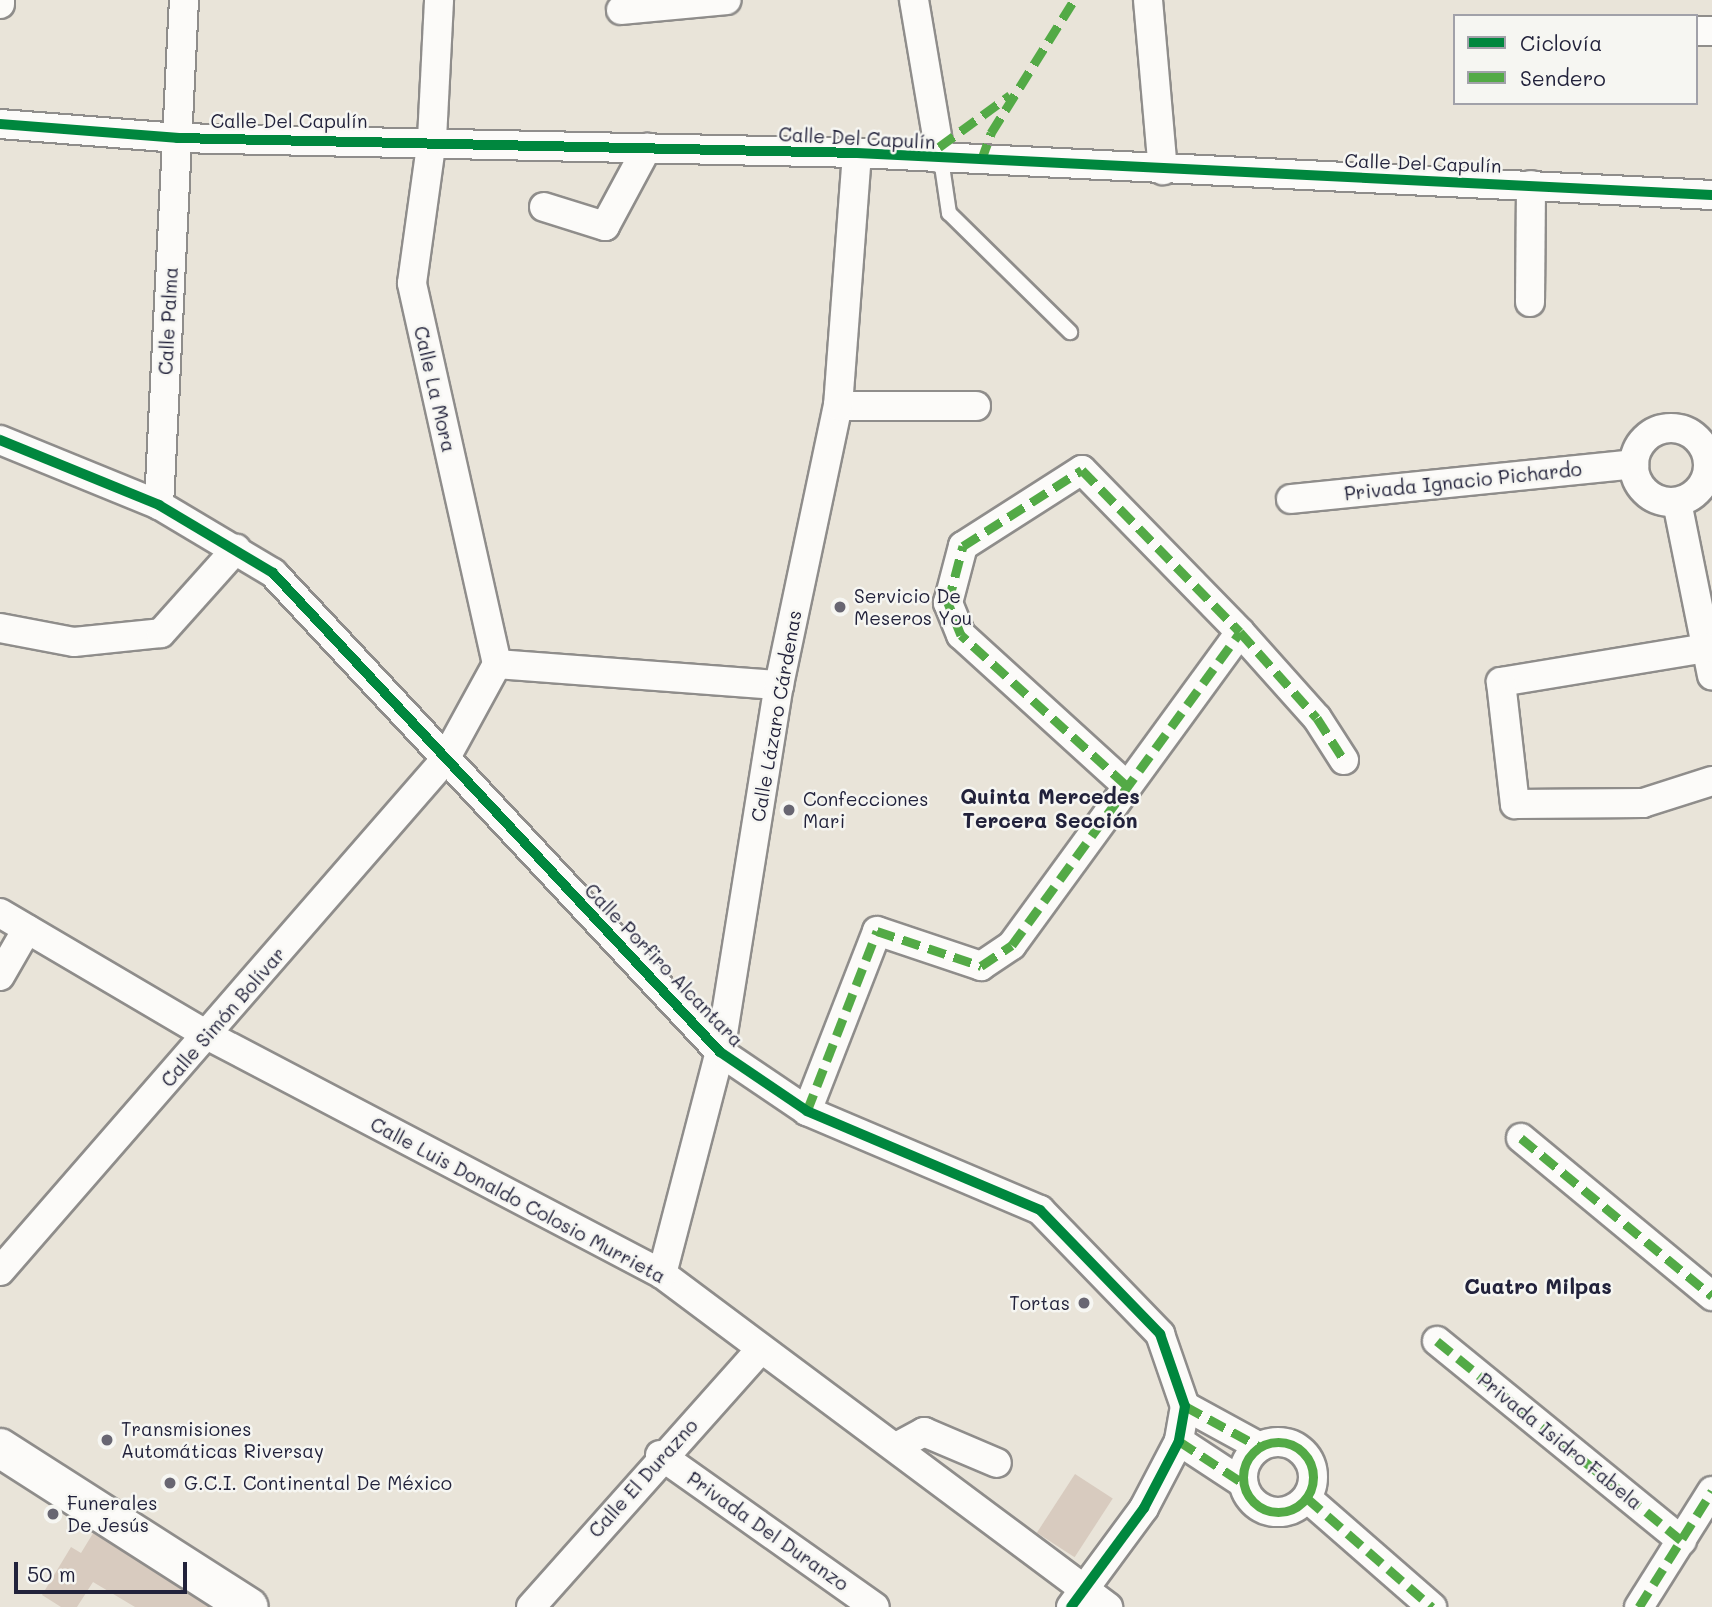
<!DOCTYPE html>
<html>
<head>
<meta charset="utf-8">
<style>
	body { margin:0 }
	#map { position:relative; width:1712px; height:1607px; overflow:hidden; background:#e9e4d9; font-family:Mali,sans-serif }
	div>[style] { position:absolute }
	.building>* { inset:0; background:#d8cbbf; transform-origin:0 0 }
	.roads { filter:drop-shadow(2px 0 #8f8d8b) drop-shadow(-2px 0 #8f8d8b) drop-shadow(0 2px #8f8d8b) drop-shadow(0 -2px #8f8d8b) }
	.service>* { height:14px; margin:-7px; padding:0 7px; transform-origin:7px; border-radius:7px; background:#fcfbf9 }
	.minor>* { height:28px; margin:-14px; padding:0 14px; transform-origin:14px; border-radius:14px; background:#fcfbf9 }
	.minor>.ring { margin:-14px; padding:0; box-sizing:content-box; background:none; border:28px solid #fcfbf9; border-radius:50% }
	.secondary>* { height:38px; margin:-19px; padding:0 19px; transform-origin:19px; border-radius:19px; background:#fcfbf9 }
	.quiet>* { height:9px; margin-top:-4.5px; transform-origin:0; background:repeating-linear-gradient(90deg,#53aa46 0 18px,transparent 0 27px) }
	.quiet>.ring { margin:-4.5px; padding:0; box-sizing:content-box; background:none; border:9px solid #53aa46; border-radius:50% }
	.cycleway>* { height:10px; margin:-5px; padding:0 5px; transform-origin:5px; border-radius:5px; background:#00873e }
	.dots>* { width:19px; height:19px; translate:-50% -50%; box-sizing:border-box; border:4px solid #f6f6f2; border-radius:50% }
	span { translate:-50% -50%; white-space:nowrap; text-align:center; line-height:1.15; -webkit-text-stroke:5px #f6f6f2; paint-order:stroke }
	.street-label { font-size:19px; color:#22223b }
	.poi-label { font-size:19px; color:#22223b }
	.left { translate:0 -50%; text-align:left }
	.right { translate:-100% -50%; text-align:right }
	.neighbourhood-label { font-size:21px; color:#22223b; font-weight:700 }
	.legend { position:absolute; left:1453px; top:14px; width:245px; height:91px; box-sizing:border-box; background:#f6f6f2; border:2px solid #a1a1a9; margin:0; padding:9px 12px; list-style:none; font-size:21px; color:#22223b }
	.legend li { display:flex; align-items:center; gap:14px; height:35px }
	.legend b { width:35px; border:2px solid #a1a1a9 }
	.scale { position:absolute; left:14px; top:1562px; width:173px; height:32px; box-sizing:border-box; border:4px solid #22223b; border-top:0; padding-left:9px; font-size:21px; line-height:24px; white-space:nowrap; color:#22223b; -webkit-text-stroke:5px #f6f6f2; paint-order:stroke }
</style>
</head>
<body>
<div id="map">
	<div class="building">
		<i style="left:1075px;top:1474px;width:45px;height:70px;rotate:33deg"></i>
		<i style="clip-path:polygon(95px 1530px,220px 1607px,135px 1607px,93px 1582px,77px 1607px,61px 1607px,42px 1595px,71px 1547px,81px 1553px)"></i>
	</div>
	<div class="roads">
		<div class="service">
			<i style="left:941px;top:159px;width:55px;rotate:81.6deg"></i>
			<i style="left:949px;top:213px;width:170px;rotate:44.5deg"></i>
		</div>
		<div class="minor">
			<i style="left:914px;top:0;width:161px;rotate:80.4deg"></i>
			<i style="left:1148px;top:0;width:171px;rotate:85deg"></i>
			<i style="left:0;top:4px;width:4px;rotate:-90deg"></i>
			<i style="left:621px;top:10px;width:106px;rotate:-5.4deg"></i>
			<i style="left:1696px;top:31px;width:16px"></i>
			<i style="left:0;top:124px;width:178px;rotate:4.5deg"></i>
			<i style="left:177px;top:138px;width:680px;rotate:1.26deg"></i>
			<i style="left:857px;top:153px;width:856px;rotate:2.81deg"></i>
			<i style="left:544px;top:207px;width:64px;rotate:17.3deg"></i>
			<i style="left:605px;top:226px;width:89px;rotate:-61.7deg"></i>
			<i style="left:1530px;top:302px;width:117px;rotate:-89.5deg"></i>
			<i style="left:838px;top:406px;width:138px"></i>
			<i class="ring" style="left:1634px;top:428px;width:46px;height:46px"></i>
			<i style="left:0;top:440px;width:172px;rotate:22.2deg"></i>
			<i style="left:159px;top:505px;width:133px;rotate:30.8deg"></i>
			<i style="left:273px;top:573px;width:655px;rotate:46.98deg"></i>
			<i style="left:720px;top:1052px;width:105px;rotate:34.1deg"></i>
			<i style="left:807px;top:1111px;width:253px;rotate:23deg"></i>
			<i style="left:1040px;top:1210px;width:173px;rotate:45.9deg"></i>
			<i style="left:1160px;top:1334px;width:76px;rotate:70.9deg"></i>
			<i style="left:1185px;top:1406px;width:36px;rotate:100deg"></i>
			<i style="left:1179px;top:1441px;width:76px;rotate:117.6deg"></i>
			<i style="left:1144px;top:1508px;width:123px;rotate:126.4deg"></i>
			<i style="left:1291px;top:499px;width:345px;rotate:-5.8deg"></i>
			<i style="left:1677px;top:502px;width:177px;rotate:78.6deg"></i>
			<i style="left:159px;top:505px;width:506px;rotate:-87.17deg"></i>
			<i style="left:0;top:628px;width:75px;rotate:10.7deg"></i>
			<i style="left:74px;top:642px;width:87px;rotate:-5.9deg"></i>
			<i style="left:161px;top:633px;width:113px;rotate:-48.2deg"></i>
			<i style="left:1706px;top:648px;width:208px;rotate:170.6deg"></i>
			<i style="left:1501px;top:682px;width:123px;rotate:83.5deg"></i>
			<i style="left:1515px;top:804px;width:128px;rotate:-0.4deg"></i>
			<i style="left:1643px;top:803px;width:72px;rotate:-17.7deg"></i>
			<i style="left:497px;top:664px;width:283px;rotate:4.3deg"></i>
			<i style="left:1126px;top:785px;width:223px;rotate:-137.7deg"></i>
			<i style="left:961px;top:635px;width:35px;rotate:-112deg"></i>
			<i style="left:948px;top:603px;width:59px;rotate:-75.3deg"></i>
			<i style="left:963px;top:546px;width:141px;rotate:-32.6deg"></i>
			<i style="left:1082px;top:470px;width:226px;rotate:45.7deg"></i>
			<i style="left:1240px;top:632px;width:115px;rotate:48.2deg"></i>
			<i style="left:1317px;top:718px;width:50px;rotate:57.3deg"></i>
			<i style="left:0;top:913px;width:240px;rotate:30.5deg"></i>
			<i style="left:207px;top:1035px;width:514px;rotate:27.71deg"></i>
			<i style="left:662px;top:1274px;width:557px;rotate:36.75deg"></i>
			<i style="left:0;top:976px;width:54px;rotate:-60.1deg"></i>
			<i style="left:807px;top:1111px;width:193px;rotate:-68.7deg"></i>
			<i style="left:877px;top:931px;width:110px;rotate:18.6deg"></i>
			<i style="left:981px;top:966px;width:37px;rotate:-34deg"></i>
			<i style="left:1012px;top:945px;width:387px;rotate:-53.9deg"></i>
			<i style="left:1521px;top:1138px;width:248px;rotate:39.6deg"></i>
			<i style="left:0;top:1271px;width:676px;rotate:-48.96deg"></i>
			<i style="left:444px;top:761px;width:111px;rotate:-61.3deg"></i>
			<i style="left:497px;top:664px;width:390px;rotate:-102.6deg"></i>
			<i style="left:412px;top:283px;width:145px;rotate:-82.1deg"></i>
			<i style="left:432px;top:139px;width:139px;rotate:-87.1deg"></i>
			<i style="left:662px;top:1274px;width:229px;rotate:-75.4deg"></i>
			<i style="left:720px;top:1052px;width:372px;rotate:-80.9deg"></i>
			<i style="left:779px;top:685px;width:285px;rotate:-78.1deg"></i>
			<i style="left:838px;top:406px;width:254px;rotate:-85.7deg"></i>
			<i style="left:1437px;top:1341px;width:316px;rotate:39.2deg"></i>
			<i style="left:1185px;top:1406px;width:85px;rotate:28.7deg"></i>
			<i style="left:1179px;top:1441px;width:77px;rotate:33.3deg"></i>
			<i class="ring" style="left:1243px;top:1442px;width:42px;height:42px"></i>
			<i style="left:896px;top:1447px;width:32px;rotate:-28deg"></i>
			<i style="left:924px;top:1432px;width:79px;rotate:23deg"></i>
			<i style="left:660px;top:1455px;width:263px;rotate:35.3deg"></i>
			<i style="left:1307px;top:1498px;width:166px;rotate:41.1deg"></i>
			<i style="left:531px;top:1607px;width:343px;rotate:-48.3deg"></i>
			<i style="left:1639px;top:1607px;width:137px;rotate:-57.8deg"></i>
		</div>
		<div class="secondary">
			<i style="left:0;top:1448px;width:295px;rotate:32.6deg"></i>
		</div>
	</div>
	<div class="quiet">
		<i style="left:939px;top:147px;width:88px;rotate:-36.2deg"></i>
		<i style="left:981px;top:161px;width:30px;rotate:-70deg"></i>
		<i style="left:991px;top:133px;width:157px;rotate:-58deg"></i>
		<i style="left:1126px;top:785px;width:223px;rotate:-137.7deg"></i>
		<i style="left:961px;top:635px;width:35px;rotate:-112deg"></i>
		<i style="left:948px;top:603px;width:59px;rotate:-75.3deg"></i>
		<i style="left:963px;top:546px;width:141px;rotate:-32.6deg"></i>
		<i style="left:1082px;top:470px;width:226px;rotate:45.7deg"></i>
		<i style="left:1240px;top:632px;width:115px;rotate:48.2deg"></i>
		<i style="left:1317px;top:718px;width:50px;rotate:57.3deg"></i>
		<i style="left:807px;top:1111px;width:193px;rotate:-68.7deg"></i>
		<i style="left:877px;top:931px;width:110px;rotate:18.6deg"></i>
		<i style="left:981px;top:966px;width:37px;rotate:-34deg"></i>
		<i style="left:1012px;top:945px;width:387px;rotate:-53.9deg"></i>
		<i style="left:1521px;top:1138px;width:248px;rotate:39.6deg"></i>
		<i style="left:1437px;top:1341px;width:316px;rotate:39.2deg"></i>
		<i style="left:1185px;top:1406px;width:85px;rotate:28.7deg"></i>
		<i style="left:1179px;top:1441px;width:77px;rotate:33.3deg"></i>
		<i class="ring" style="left:1243px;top:1442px;width:61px;height:61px"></i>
		<i style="left:1307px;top:1498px;width:166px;rotate:41.1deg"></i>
		<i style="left:1639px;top:1607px;width:137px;rotate:-57.8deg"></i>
	</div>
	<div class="cycleway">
		<i style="left:0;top:124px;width:178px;rotate:4.5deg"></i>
		<i style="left:177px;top:138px;width:680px;rotate:1.26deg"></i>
		<i style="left:857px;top:153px;width:856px;rotate:2.81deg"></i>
		<i style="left:0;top:440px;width:172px;rotate:22.2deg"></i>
		<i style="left:159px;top:505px;width:133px;rotate:30.8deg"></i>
		<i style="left:273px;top:573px;width:655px;rotate:46.98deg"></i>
		<i style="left:720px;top:1052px;width:105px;rotate:34.1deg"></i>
		<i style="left:807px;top:1111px;width:253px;rotate:23deg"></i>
		<i style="left:1040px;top:1210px;width:173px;rotate:45.9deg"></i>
		<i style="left:1160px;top:1334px;width:76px;rotate:70.9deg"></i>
		<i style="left:1185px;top:1406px;width:36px;rotate:100deg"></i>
		<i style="left:1179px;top:1441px;width:76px;rotate:117.6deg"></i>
		<i style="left:1144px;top:1508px;width:123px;rotate:126.4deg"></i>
	</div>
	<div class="dots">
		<i style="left:840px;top:607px;background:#686672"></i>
		<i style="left:789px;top:810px;background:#686672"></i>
		<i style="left:1084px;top:1303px;background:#686672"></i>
		<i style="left:107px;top:1440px;background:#686672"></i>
		<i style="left:170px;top:1483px;background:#686672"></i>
		<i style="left:53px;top:1514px;background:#686672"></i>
	</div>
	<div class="street-label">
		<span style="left:289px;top:121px">Calle Del Capulín</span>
		<span style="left:857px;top:138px;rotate:3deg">Calle Del Capulín</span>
		<span style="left:1423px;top:163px;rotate:2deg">Calle Del Capulín</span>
		<span style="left:168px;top:321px;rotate:-87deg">Calle Palma</span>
		<span style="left:435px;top:389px;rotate:77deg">Calle La Mora</span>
		<span style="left:1463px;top:481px;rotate:-6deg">Privada Ignacio Pichardo</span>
		<span style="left:776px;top:716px;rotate:-80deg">Calle Lázaro Cárdenas</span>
		<span style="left:664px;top:965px;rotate:46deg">Calle Porfiro Alcantara</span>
		<span style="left:223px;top:1017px;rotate:-49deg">Calle Simón Bolívar</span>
		<span style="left:518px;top:1200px;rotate:28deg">Calle Luis Donaldo Colosio Murrieta</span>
		<span style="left:1560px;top:1441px;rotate:39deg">Privada Isidro Fabela</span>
		<span style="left:643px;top:1478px;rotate:-48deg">Calle El Durazno</span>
		<span style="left:768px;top:1531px;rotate:35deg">Privada Del Duranzo</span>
	</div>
	<div class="poi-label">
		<span class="left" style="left:854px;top:607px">Servicio De<br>Meseros You</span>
		<span class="left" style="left:803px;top:810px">Confecciones<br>Mari</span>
		<span class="right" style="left:1070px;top:1303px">Tortas</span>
		<span class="left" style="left:121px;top:1440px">Transmisiones<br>Automáticas Riversay</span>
		<span class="left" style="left:184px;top:1483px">G.C.I. Continental De México</span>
		<span class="left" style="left:67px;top:1514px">Funerales<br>De Jesús</span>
	</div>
	<div class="neighbourhood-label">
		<span style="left:1050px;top:808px">Quinta Mercedes<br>Tercera Sección</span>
		<span style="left:1538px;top:1286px">Cuatro Milpas</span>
	</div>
	<ul class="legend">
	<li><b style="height:9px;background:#00873e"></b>Ciclovía</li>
	<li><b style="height:9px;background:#53aa46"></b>Sendero</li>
	</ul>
	<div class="scale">50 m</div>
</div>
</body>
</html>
